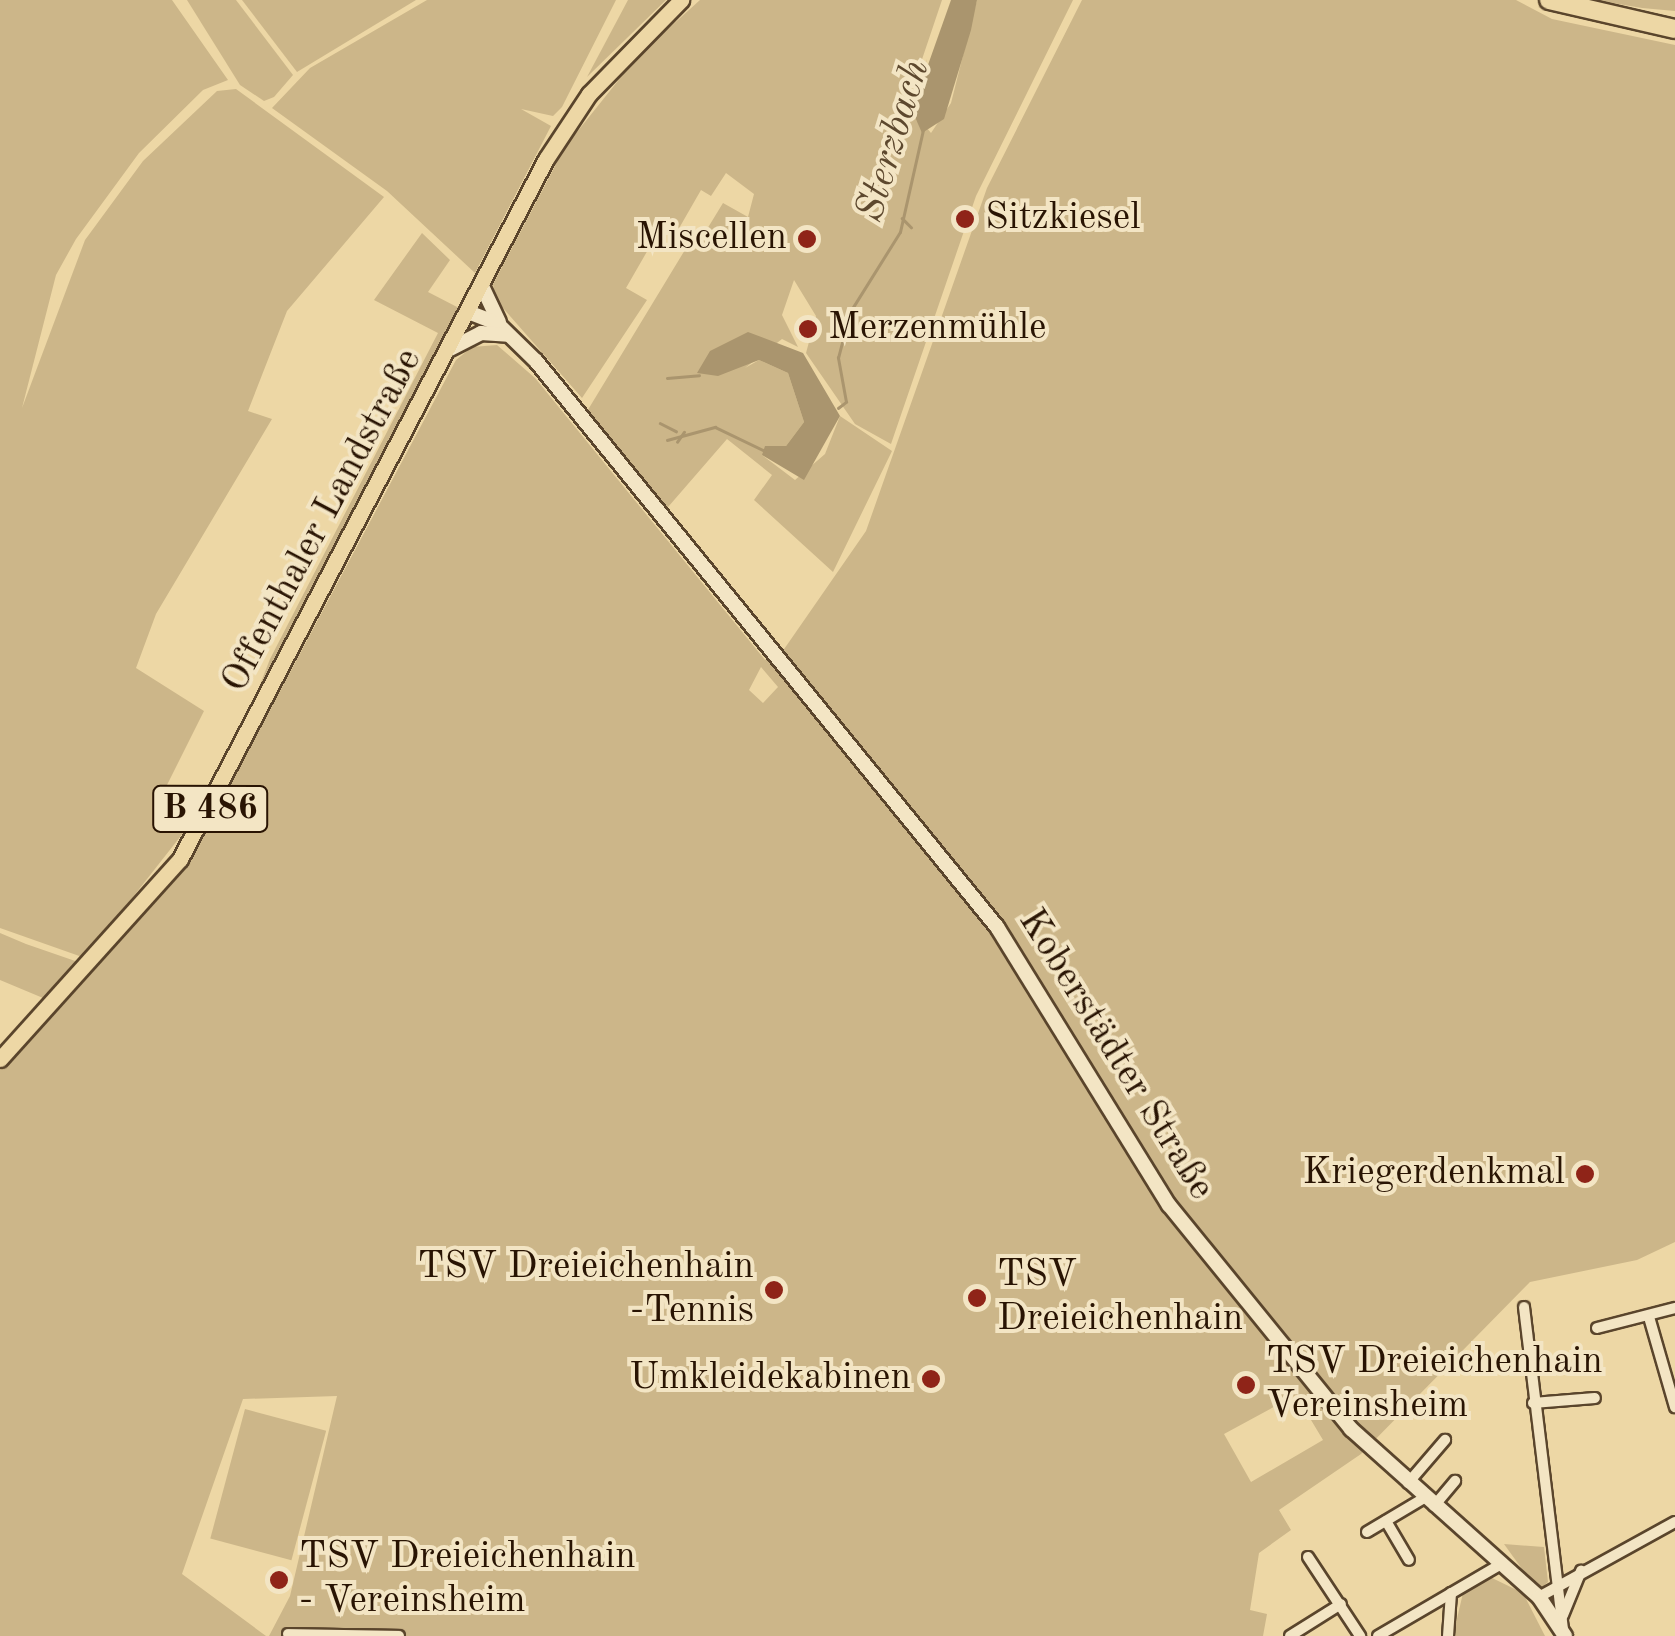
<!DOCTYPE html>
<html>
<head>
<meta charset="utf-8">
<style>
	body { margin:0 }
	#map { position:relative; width:1675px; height:1636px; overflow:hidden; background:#edd7a5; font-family:"Old Standard TT",serif }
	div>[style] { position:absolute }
	.green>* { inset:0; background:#ccb689; transform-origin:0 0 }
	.water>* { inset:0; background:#aa956e }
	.stream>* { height:2.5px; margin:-1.25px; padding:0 1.25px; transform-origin:1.25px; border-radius:1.25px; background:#aa956e }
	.roads { filter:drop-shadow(2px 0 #5a452c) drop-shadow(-2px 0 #5a452c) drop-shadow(0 2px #5a452c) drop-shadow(0 -2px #5a452c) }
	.street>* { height:10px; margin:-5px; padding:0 5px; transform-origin:5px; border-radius:5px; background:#f3e5c4 }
	.secondary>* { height:14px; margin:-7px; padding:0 7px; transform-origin:7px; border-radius:7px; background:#f3e5c4 }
	.primary>* { height:15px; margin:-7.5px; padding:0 7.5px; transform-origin:7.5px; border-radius:7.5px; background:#edd7a5 }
	.highway>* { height:18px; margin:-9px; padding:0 9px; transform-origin:9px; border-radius:9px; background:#edd7a5 }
	.dots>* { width:28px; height:28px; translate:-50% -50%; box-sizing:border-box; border:5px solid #f3e5c4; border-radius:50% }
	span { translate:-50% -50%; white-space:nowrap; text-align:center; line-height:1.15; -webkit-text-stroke:8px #f3e5c4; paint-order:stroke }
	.shield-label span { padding:2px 8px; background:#f3e5c4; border:2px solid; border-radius:8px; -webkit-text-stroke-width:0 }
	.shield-label { font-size:35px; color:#291403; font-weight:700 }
	.poi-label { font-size:38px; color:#291403 }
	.left { translate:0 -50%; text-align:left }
	.right { translate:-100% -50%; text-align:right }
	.street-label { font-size:38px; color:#291403 }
	.water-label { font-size:40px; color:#5d482e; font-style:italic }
</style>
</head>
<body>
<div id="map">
	<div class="green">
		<i style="clip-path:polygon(0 0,172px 0,228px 80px,203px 90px,139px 153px,76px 239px,56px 275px,22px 408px,85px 240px,143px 161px,217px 91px,236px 89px,384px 197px,287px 311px,248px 411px,272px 419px,156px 614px,136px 668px,204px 711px,156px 807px,191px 823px,85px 958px,0 928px)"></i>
		<i style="clip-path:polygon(187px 0,236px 0,293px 75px,274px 97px,264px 101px,240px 85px)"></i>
		<i style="clip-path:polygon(242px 0,416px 0,297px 72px)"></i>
		<i style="clip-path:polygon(427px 0,616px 0,562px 107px,553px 116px,521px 109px,551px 126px,475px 273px,387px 191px,272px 108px,310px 68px)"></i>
		<i style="clip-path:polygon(628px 0,666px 0,587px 77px)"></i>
		<i style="clip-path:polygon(700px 0,942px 0,910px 95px,927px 59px,912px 110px,931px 133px,951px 103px,977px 0,1073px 0,976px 196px,891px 444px,855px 424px,806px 353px,816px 316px,794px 280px,782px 315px,798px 347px,782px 339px,745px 368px,759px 360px,788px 373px,804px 422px,786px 446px,762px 455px,795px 480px,825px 454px,840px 416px,892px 451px,833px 572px,754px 500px,772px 475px,727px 439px,662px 514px,586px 413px,694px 235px,701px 239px,723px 203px,748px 217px,754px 194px,726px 173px,711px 196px,701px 190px,678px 230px,664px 222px,626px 288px,647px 300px,582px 398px,496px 300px,493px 284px,565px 147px,637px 57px)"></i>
		<i style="clip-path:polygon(evenodd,1082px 0,1516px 0,1552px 19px,1675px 45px,1675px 1242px,1637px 1260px,1530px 1282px,1361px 1454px,1279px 1510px,1291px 1530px,1259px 1553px,1250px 1610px,1267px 1614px,1263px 1636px,269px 1636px,290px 1596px,337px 1396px,243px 1399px,182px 1574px,266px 1636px,0 1636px,0 1070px,195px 851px,456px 360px,472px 347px,497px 345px,535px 378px,765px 660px,780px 655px,866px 531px,987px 188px,1082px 0,761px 667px,778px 687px,763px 703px,749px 690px,761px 667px,1082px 0,1296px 1395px,1323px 1440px,1251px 1482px,1224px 1434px,1296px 1395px)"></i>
		<i style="clip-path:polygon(1595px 0,1675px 0,1675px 11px,1642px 8px)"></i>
		<i style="clip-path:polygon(422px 233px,450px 260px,428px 292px,459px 308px,237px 744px,270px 659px,438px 333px,374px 300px)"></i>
		<i style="clip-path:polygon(0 933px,26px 944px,81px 963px,43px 998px,0 980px)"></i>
		<i style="left:245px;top:1409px;width:84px;height:134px;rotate:15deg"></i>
		<i style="clip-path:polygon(1504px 1544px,1544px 1547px,1548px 1582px,1538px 1591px)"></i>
		<i style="clip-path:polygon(1490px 1577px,1523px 1593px,1545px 1636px,1453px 1636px,1463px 1593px)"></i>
	</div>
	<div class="water">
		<i style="clip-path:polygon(951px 0,977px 0,971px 30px,944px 119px,922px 133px,912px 110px)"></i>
		<i style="clip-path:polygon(748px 332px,803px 353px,840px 416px,804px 480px,762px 455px,765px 446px,786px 446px,804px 422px,788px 373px,759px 360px,718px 376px,697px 373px,710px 351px)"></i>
	</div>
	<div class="stream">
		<i style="left:902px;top:218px;width:13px;rotate:45deg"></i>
		<i style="left:667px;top:378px;width:32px;rotate:-5deg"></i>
		<i style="left:838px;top:408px;width:10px;rotate:-37deg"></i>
		<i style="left:846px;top:402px;width:45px;rotate:-100.3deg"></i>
		<i style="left:838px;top:358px;width:48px;rotate:-75.4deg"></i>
		<i style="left:850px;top:312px;width:94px;rotate:-58deg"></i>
		<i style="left:900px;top:232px;width:105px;rotate:-77.3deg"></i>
		<i style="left:660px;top:423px;width:18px;rotate:27deg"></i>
		<i style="left:667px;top:440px;width:50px;rotate:-15.2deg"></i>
		<i style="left:715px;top:427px;width:55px;rotate:25.6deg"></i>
		<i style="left:677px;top:442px;width:12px;rotate:-55deg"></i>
	</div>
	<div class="roads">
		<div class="street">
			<i style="left:1524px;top:1307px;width:323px;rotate:83.1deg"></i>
			<i style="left:1649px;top:1317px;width:94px;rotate:73.9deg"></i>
			<i style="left:1597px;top:1328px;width:81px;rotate:-14.4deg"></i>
			<i style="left:1533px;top:1403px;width:62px;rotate:-4.6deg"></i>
			<i style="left:1408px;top:1483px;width:57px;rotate:-49.3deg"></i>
			<i style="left:1434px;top:1506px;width:33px;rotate:-50deg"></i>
			<i style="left:1386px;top:1521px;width:45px;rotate:59.5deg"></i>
			<i style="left:1367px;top:1532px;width:66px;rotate:-30.8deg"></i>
			<i style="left:1308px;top:1557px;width:95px;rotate:56.6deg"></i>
			<i style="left:1539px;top:1597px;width:155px;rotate:-28.9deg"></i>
			<i style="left:1563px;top:1615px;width:48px;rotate:-67.8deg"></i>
			<i style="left:288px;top:1634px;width:111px;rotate:1deg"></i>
			<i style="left:1290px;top:1636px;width:60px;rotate:-32.1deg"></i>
			<i style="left:1378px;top:1636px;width:143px;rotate:-30.3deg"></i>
			<i style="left:1448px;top:1636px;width:43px;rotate:-86deg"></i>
		</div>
		<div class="secondary">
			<i style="left:481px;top:284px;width:42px;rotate:64.7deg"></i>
			<i style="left:468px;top:312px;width:31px;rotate:21deg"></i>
			<i style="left:497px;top:323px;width:54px;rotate:44.3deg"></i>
			<i style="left:536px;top:361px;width:730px;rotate:50.84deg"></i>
			<i style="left:997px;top:927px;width:327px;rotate:58.3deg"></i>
			<i style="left:1169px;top:1205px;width:289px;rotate:50.9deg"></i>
			<i style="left:1351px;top:1429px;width:252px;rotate:41.8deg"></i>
			<i style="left:1539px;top:1597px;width:47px;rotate:56.3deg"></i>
			<i style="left:450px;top:349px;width:35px;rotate:-27deg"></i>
			<i style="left:481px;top:333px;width:27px;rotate:4deg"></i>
		</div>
		<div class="primary">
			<i style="left:0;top:1059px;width:269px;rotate:-48deg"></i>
			<i style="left:180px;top:859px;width:790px;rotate:-62.4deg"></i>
			<i style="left:546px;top:159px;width:78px;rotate:-56.5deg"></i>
			<i style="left:589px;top:94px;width:132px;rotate:-45.6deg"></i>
		</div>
		<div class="highway">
			<i style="left:1549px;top:0;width:129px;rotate:13deg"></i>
		</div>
	</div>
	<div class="dots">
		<i style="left:965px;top:219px;background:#8f2418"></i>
		<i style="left:807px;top:239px;background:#8f2418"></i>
		<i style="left:808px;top:329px;background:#8f2418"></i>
		<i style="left:1585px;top:1174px;background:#8f2418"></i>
		<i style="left:774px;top:1290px;background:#8f2418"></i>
		<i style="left:977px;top:1298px;background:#8f2418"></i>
		<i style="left:931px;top:1379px;background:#8f2418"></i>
		<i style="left:1246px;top:1385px;background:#8f2418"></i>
		<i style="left:279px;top:1580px;background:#8f2418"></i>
	</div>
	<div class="shield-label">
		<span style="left:210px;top:809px">B 486</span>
	</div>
	<div class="poi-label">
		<span class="left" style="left:985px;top:219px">Sitzkiesel</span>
		<span class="right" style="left:787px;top:239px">Miscellen</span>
		<span class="left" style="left:828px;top:329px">Merzenmühle</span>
		<span class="right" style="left:1565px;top:1174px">Kriegerdenkmal</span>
		<span class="right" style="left:754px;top:1290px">TSV Dreieichenhain<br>-Tennis</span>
		<span class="left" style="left:997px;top:1298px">TSV<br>Dreieichenhain</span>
		<span class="left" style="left:1266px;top:1385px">TSV Dreieichenhain<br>Vereinsheim</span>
		<span class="right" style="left:911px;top:1379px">Umkleidekabinen</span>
		<span class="left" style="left:299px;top:1580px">TSV Dreieichenhain<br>- Vereinsheim</span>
	</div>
	<div class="street-label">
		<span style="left:323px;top:521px;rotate:-62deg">Offenthaler Landstraße</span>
		<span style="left:1115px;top:1055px;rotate:58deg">Koberstädter Straße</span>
	</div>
	<div class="water-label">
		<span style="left:894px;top:141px;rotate:-73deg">Sterzbach</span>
	</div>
</div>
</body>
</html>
